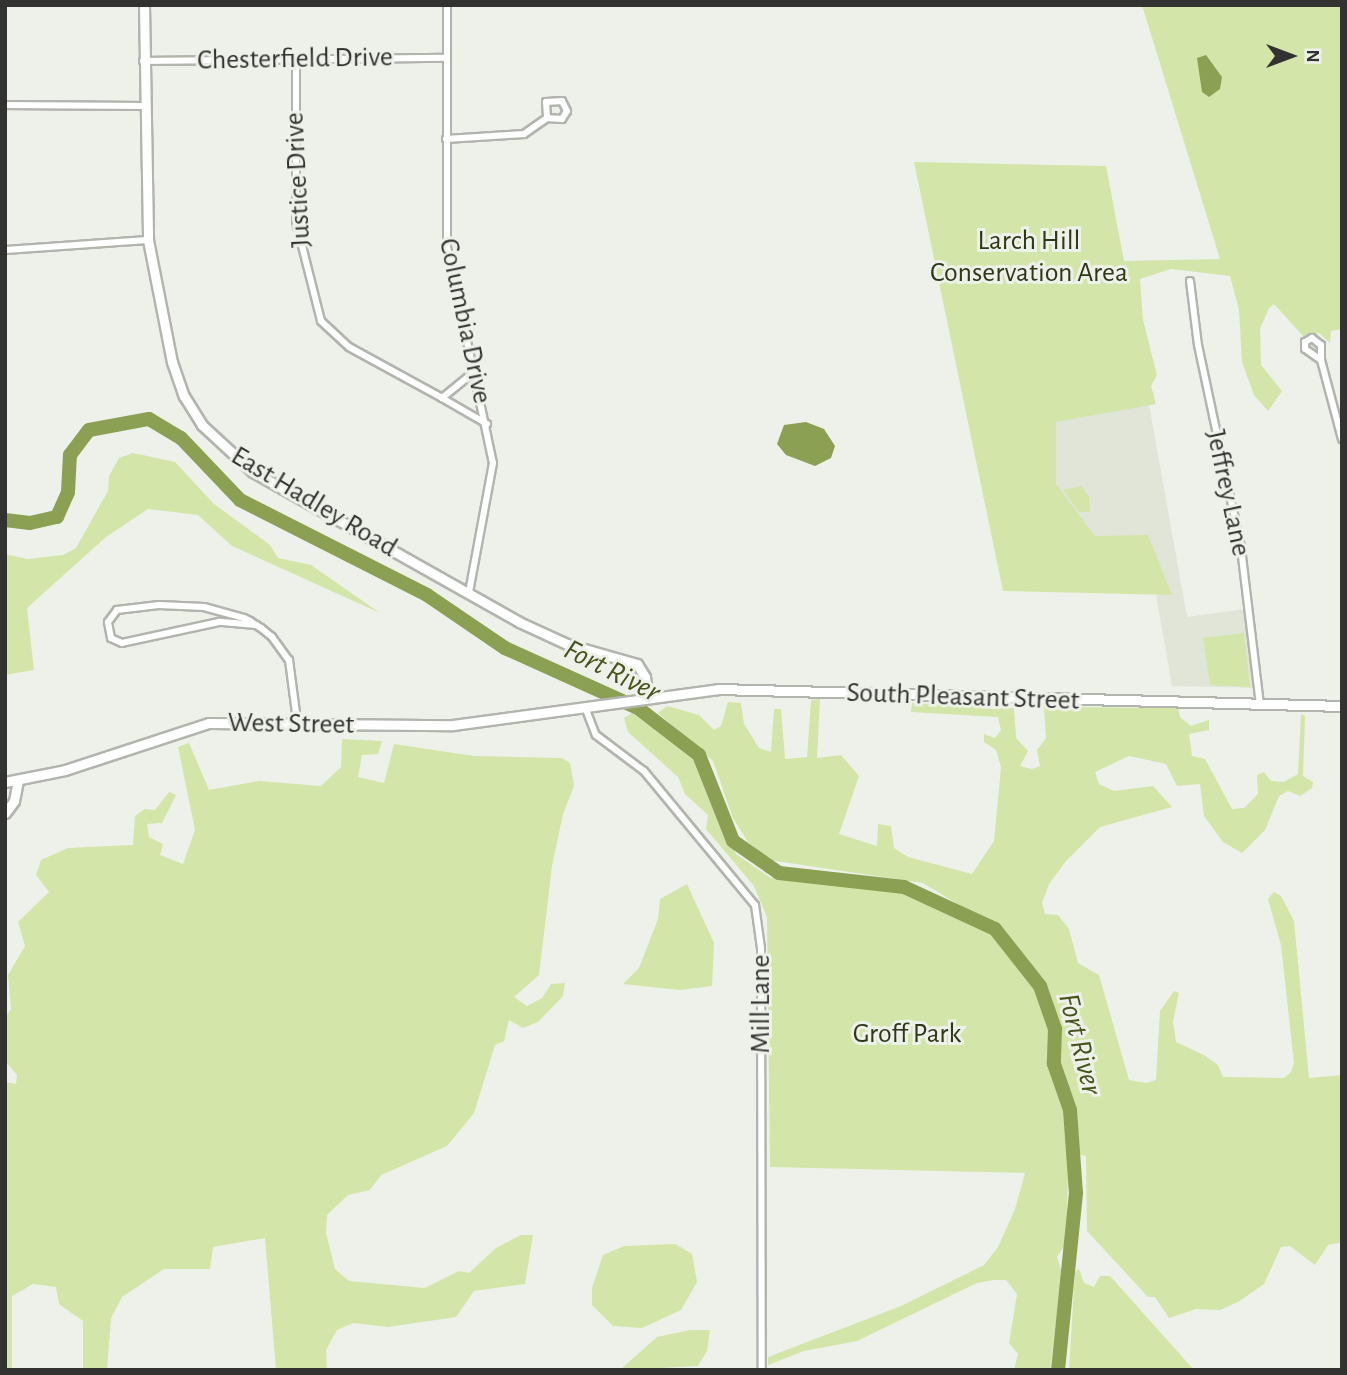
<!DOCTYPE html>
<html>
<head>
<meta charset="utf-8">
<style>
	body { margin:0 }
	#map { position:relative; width:1347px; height:1375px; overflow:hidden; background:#eef1e9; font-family:"Alegreya Sans",sans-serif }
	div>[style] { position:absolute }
	.built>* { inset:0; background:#e0e5d7 }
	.green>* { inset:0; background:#d3e5a8 }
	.water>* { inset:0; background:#8ca053 }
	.river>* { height:14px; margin:-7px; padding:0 7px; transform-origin:7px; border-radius:7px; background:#8ca053 }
	.roads { filter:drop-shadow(2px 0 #b2b5ae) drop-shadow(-2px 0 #b2b5ae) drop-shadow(0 2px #b2b5ae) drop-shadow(0 -2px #b2b5ae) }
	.street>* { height:6px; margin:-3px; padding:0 3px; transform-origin:3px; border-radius:3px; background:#fff }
	.secondary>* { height:9px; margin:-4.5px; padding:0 4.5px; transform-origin:4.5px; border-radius:4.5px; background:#fff }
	span { translate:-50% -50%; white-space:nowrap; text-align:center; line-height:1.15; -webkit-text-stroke:6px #eef1e9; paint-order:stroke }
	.street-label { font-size:28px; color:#323331 }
	.park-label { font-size:28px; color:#2e3716 }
	.water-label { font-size:30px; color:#46531b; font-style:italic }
	.frame { position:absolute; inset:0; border:7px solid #323331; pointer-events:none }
	.north { position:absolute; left:1256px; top:21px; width:70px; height:70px; -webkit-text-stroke:5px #eef1e9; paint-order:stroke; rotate:90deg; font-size:19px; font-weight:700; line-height:28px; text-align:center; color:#323331 }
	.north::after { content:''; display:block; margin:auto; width:24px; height:32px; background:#323331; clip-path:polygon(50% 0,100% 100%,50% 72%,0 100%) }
</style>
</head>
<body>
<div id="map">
	<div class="built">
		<i style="clip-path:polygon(1149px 404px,1187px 617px,1245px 609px,1255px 688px,1172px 686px,1156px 595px,1171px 595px,1095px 536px,1055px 484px,1056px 421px)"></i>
	</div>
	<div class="green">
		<i style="clip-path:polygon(1142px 5px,1342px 5px,1342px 329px,1331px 331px,1330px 343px,1319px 333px,1303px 336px,1274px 304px,1269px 308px,1260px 329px,1261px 365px,1282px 391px,1268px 411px,1254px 395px,1242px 362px,1239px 310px,1230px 276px,1171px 269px,1140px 279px,1143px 320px,1157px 375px,1151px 386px,1156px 404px,1056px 422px,1056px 484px,1095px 536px,1148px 535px,1172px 595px,1003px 591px,914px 162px,1106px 166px,1124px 261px,1220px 259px)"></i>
		<i style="clip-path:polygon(133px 453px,175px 462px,214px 504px,270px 545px,278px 558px,311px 565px,380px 613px,232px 546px,198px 515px,148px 509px,106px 537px,27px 608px,34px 670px,5px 675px,5px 554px,27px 559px,63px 555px,76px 548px,108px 491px,109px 476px,119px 458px)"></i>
		<i style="clip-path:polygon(1081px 486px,1089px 496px,1090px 512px,1079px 512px,1063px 490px)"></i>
		<i style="clip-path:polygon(1244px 633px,1250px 687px,1210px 685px,1203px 638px)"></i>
		<i style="clip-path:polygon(820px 699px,817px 758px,841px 755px,859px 776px,839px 834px,877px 846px,878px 824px,891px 826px,894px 848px,908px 857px,972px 874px,994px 841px,1001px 767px,996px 750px,984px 742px,984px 734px,995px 738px,1001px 730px,998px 717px,911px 712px,912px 703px,1014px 708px,1016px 738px,1028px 751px,1020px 766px,1032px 769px,1040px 766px,1037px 750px,1046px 738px,1044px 707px,1178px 708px,1180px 717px,1191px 726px,1209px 720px,1209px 730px,1189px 734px,1192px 756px,1205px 759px,1232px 809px,1244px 808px,1258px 794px,1257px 775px,1264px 772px,1271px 781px,1284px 782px,1298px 774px,1301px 714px,1305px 716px,1303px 776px,1313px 782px,1312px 788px,1300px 796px,1288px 791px,1279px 796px,1265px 830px,1242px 853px,1223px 842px,1204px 816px,1200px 784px,1177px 786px,1166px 764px,1129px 756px,1095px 772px,1099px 784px,1114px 791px,1153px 786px,1172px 807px,1100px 827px,1066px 861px,1049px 884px,1042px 903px,1045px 914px,1058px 915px,1069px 929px,1078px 963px,1099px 975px,1129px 1080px,1146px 1083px,1156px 1080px,1160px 1011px,1174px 991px,1179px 993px,1173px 1021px,1176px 1042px,1204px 1055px,1218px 1065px,1223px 1077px,1284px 1078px,1291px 1072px,1294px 1063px,1281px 945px,1268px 899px,1274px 892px,1281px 896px,1294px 921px,1309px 1078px,1342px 1075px,1342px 1242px,1328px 1245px,1315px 1265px,1290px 1246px,1281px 1247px,1264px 1284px,1238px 1302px,1220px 1310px,1196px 1309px,1169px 1318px,1155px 1297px,1148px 1297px,1087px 1231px,1086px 1156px,1076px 1154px,1075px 1174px,1068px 1175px,1066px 1243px,1057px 1257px,1062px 1273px,1050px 1370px,1014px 1370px,1018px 1354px,1009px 1343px,1017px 1294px,1006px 1280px,993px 1280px,977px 1283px,857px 1341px,804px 1351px,768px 1365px,768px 1357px,901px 1306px,984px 1265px,998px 1247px,1015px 1209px,1025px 1173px,770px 1167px,767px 917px,754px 886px,706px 829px,708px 815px,685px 794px,678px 777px,628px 732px,624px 718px,632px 713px,697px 756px,736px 854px,771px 878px,810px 869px,810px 875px,904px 886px,994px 926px,923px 883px,769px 860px,748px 842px,733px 818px,713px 761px,658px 713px,667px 706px,699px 715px,714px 730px,721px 726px,728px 702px,741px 703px,744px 724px,759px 748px,771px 752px,774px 709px,781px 709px,785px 759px,807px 757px,811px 700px)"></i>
		<i style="clip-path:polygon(342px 739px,382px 741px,378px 754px,362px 755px,358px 777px,384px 783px,394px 744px,474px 756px,562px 758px,570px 763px,574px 786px,563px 814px,552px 866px,539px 975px,514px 997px,527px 1006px,542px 998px,551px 984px,565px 983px,563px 996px,538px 1022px,523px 1028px,509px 1020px,504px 1041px,495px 1045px,474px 1113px,447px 1146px,381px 1175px,370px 1190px,348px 1195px,327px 1215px,326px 1233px,335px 1269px,349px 1281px,425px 1288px,459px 1271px,469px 1273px,496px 1248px,521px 1235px,533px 1235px,525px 1284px,474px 1291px,456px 1317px,388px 1327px,353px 1323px,337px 1330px,326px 1350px,327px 1370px,276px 1370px,265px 1238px,213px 1247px,210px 1269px,164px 1269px,122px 1297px,111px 1318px,107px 1370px,83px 1370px,83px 1321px,59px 1304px,56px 1287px,33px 1284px,12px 1296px,12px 1370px,5px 1370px,5px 1082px,16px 1084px,17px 1075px,5px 1061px,5px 1018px,11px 1009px,8px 975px,25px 946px,18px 922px,49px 892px,36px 875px,41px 860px,68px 848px,133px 845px,135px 816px,145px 809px,155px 810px,169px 792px,176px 795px,162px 823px,147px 824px,149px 837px,163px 844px,160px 855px,183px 864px,195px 830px,178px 747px,189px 743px,209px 790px,259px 781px,321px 786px,341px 767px)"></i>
		<i style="clip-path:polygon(687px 884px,714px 943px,712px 986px,680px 990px,623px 984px,639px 968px,658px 919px,660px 899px)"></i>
		<i style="clip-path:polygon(675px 1244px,692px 1254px,697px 1282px,681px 1310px,642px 1328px,613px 1326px,592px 1305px,592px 1288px,603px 1255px,624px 1246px)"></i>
		<i style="clip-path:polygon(1079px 1269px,1084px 1283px,1094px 1287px,1100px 1276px,1110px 1276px,1194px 1370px,1069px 1370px,1075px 1272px)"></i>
		<i style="clip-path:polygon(690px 1330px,710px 1330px,707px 1351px,698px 1366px,620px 1370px,657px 1337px)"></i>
	</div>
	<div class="water">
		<i style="clip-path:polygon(1206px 55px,1222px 77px,1220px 89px,1209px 97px,1202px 92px,1197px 58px)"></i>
		<i style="clip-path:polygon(806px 422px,824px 429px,835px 446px,831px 458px,815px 466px,786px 455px,777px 444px,784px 425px)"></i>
	</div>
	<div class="river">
		<i style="left:5px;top:520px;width:25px;rotate:7deg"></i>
		<i style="left:30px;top:523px;width:28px;rotate:-13deg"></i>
		<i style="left:57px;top:517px;width:27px;rotate:-66deg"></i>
		<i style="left:68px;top:492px;width:37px;rotate:-87deg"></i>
		<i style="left:70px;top:455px;width:31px;rotate:-53deg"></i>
		<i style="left:89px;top:430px;width:61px;rotate:-10.4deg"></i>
		<i style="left:149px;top:419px;width:37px;rotate:31deg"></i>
		<i style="left:181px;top:438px;width:86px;rotate:46.4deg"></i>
		<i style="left:240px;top:500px;width:210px;rotate:26.9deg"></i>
		<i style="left:427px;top:595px;width:94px;rotate:34.2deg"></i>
		<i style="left:505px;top:648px;width:146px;rotate:24.3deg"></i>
		<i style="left:638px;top:708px;width:77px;rotate:37.6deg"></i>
		<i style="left:699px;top:755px;width:92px;rotate:68.4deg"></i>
		<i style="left:733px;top:841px;width:56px;rotate:34.8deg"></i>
		<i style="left:779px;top:873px;width:126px;rotate:6.4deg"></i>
		<i style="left:904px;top:887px;width:100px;rotate:24.8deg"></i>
		<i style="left:995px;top:929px;width:73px;rotate:51.7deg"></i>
		<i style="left:1040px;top:986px;width:46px;rotate:70.8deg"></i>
		<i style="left:1055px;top:1029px;width:35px;rotate:92deg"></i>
		<i style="left:1054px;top:1064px;width:49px;rotate:70.8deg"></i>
		<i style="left:1070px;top:1110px;width:83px;rotate:85.9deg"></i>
		<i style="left:1076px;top:1193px;width:178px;rotate:95.8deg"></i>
	</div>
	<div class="roads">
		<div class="street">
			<i style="left:447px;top:5px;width:242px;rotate:90deg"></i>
			<i style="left:447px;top:247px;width:221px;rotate:78deg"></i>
			<i style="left:493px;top:463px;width:132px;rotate:100.5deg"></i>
			<i style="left:296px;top:59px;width:163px;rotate:90deg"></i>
			<i style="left:296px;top:222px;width:102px;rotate:75.8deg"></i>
			<i style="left:321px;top:321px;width:38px;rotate:43deg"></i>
			<i style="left:349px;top:347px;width:106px;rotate:28.7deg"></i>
			<i style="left:442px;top:398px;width:41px;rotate:-39.1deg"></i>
			<i style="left:143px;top:61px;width:304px;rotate:-0.6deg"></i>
			<i style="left:5px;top:105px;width:138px;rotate:0.4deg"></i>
			<i style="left:446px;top:139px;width:78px;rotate:-3.7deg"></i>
			<i style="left:524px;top:134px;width:28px;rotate:-35deg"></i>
			<i style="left:547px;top:118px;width:15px;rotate:4deg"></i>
			<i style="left:562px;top:119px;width:9px;rotate:-58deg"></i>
			<i style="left:567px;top:111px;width:11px;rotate:-117deg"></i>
			<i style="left:562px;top:101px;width:16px;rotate:176deg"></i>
			<i style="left:546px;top:102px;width:16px;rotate:86deg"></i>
			<i style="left:5px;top:250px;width:143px;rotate:-4deg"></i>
			<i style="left:1190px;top:281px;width:64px;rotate:82.9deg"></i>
			<i style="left:1198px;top:345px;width:208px;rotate:78deg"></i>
			<i style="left:1241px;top:548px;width:158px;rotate:83.1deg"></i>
			<i style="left:1312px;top:338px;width:11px;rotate:38deg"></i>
			<i style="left:1321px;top:345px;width:15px;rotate:90deg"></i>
			<i style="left:1321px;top:360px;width:19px;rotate:-145deg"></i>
			<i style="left:1305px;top:349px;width:7px;rotate:-90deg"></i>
			<i style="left:1305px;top:342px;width:8px;rotate:-30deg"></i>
			<i style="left:1321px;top:360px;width:82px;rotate:75.1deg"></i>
			<i style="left:442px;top:398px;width:52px;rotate:30deg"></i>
			<i style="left:256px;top:625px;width:37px;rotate:-175deg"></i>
			<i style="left:219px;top:622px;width:99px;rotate:167.8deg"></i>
			<i style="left:122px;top:643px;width:12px;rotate:-156deg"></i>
			<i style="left:111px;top:638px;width:16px;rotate:-101deg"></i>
			<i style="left:108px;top:622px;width:15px;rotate:-53deg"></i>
			<i style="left:117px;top:610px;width:42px;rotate:-6.8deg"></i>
			<i style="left:159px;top:605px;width:45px;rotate:2.5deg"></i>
			<i style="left:204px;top:607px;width:41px;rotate:15.4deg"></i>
			<i style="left:244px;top:618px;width:7px;rotate:27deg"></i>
			<i style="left:250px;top:621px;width:7px;rotate:34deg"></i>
			<i style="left:256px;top:625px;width:6px;rotate:31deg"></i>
			<i style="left:261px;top:628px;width:14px;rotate:39deg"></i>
			<i style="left:272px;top:637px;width:29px;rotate:54deg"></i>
			<i style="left:289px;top:660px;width:62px;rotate:82.5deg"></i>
			<i style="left:585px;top:707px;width:30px;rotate:69deg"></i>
			<i style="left:596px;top:735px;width:60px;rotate:36.9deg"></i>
			<i style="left:644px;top:771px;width:174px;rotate:50.4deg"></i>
			<i style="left:755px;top:905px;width:43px;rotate:82.1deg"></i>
			<i style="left:761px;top:948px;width:422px;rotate:89.9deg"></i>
		</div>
		<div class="secondary">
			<i style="left:144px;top:5px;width:235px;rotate:89deg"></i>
			<i style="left:148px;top:240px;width:124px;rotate:78.9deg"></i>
			<i style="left:172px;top:362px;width:36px;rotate:71deg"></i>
			<i style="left:184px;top:396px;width:34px;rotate:58deg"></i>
			<i style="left:202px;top:425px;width:69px;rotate:42.7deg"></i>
			<i style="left:253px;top:472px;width:305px;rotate:29.4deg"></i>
			<i style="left:519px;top:622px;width:53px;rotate:24.6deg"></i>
			<i style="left:567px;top:644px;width:73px;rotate:15.9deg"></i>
			<i style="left:637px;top:664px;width:15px;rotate:58deg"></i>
			<i style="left:645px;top:677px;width:20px;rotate:81deg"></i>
			<i style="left:5px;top:782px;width:61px;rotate:-11.3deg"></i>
			<i style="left:65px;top:770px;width:151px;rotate:-18.1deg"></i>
			<i style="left:209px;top:723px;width:244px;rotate:0.5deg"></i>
			<i style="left:453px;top:725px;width:267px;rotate:-7.7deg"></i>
			<i style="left:718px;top:689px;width:624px;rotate:1.56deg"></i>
			<i style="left:5px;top:813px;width:15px;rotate:-53deg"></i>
			<i style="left:14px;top:801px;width:20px;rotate:-79deg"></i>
		</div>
	</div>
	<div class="street-label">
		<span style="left:295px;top:59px;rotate:-1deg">Chesterfield Drive</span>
		<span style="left:298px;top:180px;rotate:-93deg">Justice Drive</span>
		<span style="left:465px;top:321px;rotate:78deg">Columbia Drive</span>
		<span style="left:1228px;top:493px;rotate:78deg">Jeffrey Lane</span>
		<span style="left:314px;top:502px;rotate:31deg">East Hadley Road</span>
		<span style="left:963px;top:697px;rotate:2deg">South Pleasant Street</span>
		<span style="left:291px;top:724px;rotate:1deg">West Street</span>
		<span style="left:761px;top:1004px;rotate:-90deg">Mill Lane</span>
	</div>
	<div class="park-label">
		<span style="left:1029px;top:257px">Larch Hill<br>Conservation Area</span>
		<span style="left:907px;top:1034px">Groff Park</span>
	</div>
	<div class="water-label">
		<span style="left:612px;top:671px;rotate:27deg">Fort River</span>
		<span style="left:1080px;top:1044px;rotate:76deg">Fort River</span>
	</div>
	<div class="frame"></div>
	<div class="north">N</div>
</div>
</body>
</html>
